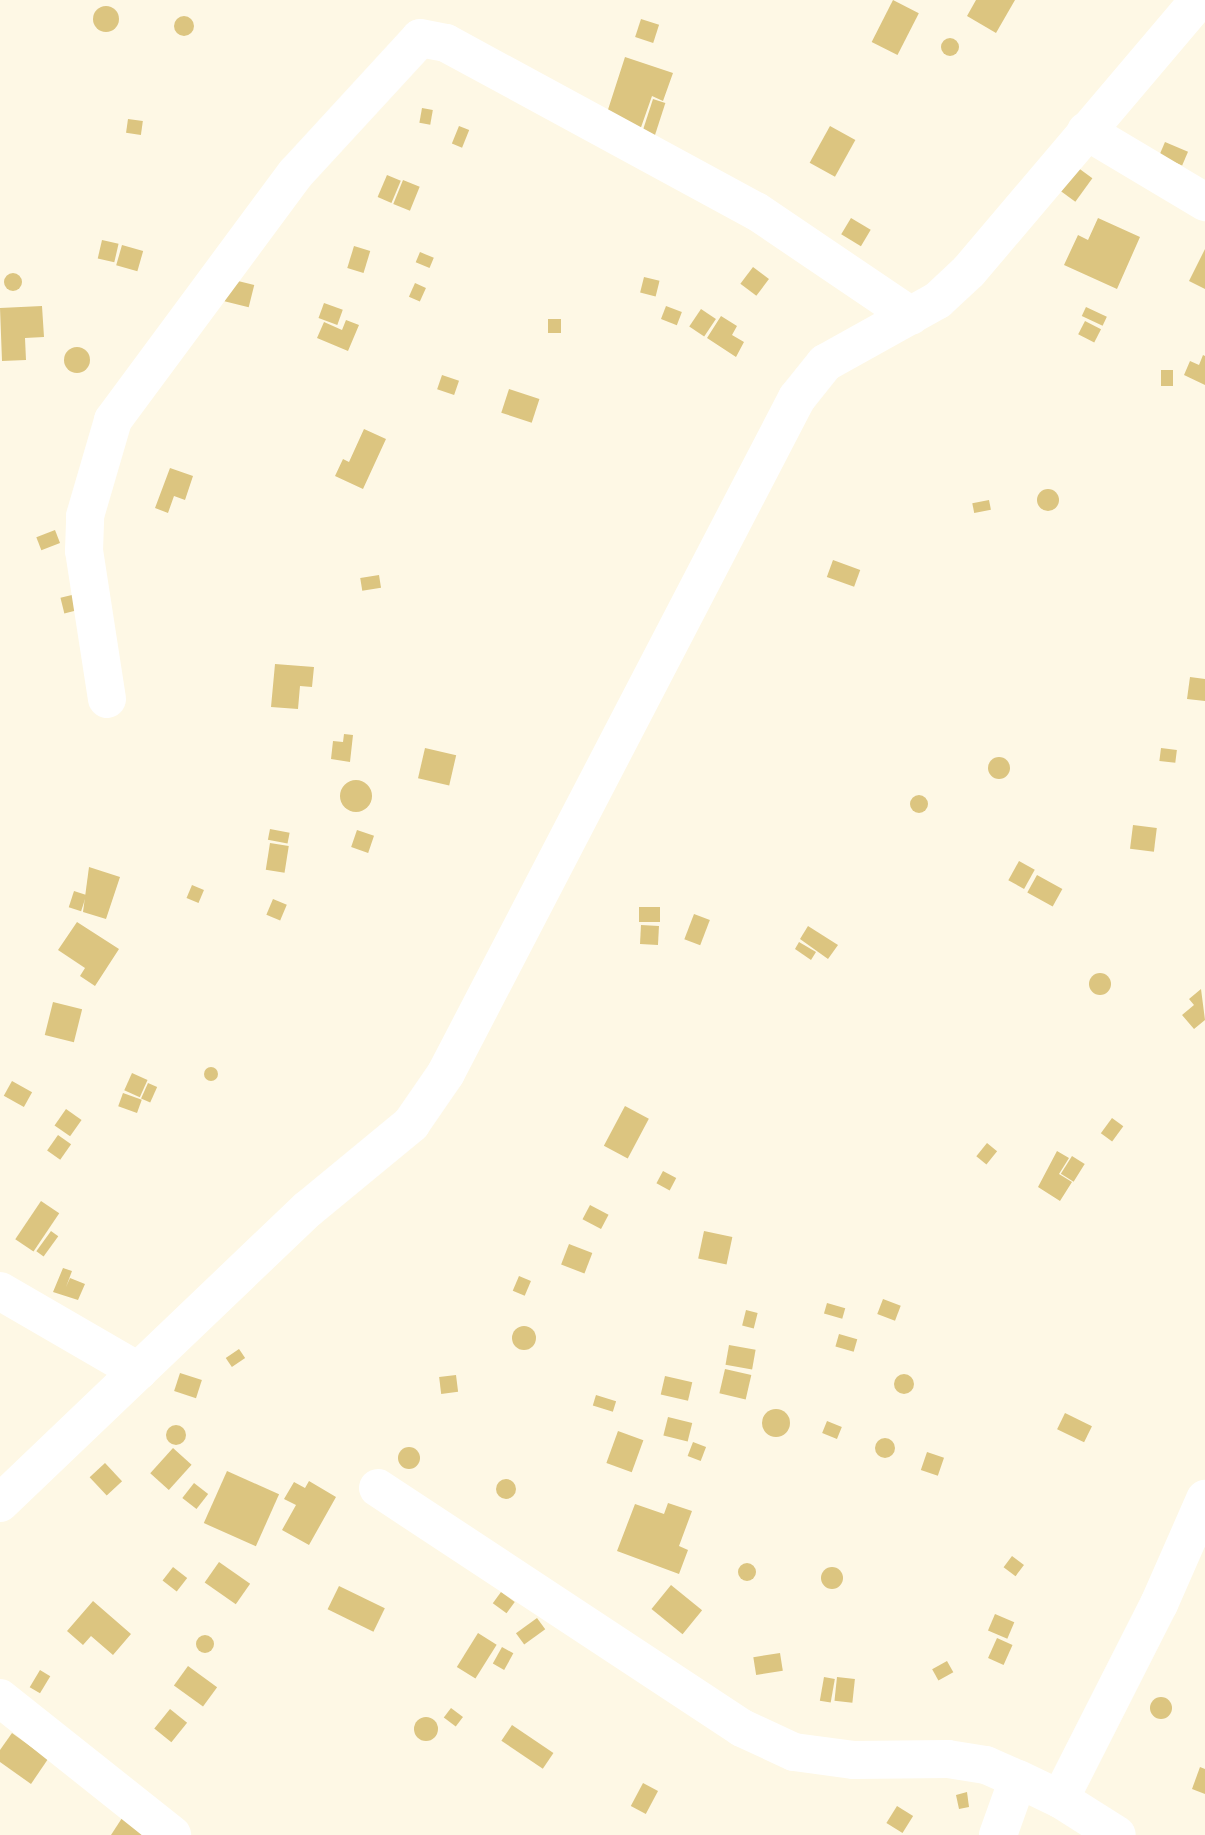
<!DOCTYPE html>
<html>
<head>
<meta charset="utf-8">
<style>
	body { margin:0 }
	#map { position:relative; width:1205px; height:1835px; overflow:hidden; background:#fef8e5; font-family:"Fira Sans",sans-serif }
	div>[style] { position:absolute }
	.building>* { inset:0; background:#dcc580; transform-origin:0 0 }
	.round { border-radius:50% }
	.minor>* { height:38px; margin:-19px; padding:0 19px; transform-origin:19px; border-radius:19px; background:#fff }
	span { translate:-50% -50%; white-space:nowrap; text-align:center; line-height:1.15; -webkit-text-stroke:6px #fef8e5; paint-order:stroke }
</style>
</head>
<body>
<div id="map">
	<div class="building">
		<i style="left:893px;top:0;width:29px;height:47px;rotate:27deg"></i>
		<i style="clip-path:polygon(976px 0,1015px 0,996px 33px,967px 16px)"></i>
		<i class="round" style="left:93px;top:6px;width:26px;height:26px"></i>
		<i class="round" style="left:174px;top:16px;width:20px;height:20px"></i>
		<i style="left:641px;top:19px;width:19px;height:19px;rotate:18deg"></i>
		<i class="round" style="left:941px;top:38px;width:18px;height:18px"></i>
		<i style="clip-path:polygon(625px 57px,673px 73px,663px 101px,652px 96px,639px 133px,604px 122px)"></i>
		<i style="left:653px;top:99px;width:13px;height:38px;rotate:18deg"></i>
		<i style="left:422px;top:108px;width:11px;height:15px;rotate:10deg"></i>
		<i style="left:128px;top:119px;width:15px;height:14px;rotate:8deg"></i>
		<i style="left:459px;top:126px;width:11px;height:19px;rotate:22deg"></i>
		<i style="left:830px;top:126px;width:29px;height:42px;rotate:29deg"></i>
		<i style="left:1165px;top:142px;width:25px;height:15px;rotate:23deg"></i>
		<i style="left:1077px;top:167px;width:19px;height:29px;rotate:36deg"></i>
		<i style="left:387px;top:175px;width:15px;height:24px;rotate:23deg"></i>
		<i style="left:403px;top:180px;width:18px;height:26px;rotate:22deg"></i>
		<i style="left:851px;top:218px;width:23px;height:19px;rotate:31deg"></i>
		<i style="clip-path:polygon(1098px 218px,1140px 237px,1117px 289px,1064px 265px,1078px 235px,1088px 240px)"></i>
		<i style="left:102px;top:240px;width:17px;height:19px;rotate:13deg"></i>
		<i style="left:122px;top:245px;width:22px;height:21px;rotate:16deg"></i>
		<i style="left:354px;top:246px;width:17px;height:23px;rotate:17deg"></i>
		<i style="clip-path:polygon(1205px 249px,1205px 289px,1189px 281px)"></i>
		<i style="left:420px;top:252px;width:15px;height:11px;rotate:23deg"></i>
		<i style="left:753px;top:267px;width:20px;height:21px;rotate:37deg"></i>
		<i class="round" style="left:4px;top:273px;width:18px;height:18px"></i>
		<i style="left:644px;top:277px;width:16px;height:16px;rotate:14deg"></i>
		<i style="left:230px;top:279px;width:25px;height:23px;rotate:14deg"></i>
		<i style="left:415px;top:283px;width:12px;height:15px;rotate:24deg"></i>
		<i style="left:324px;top:303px;width:20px;height:16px;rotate:20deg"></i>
		<i style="clip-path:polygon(42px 306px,44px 337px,25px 338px,26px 360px,2px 361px,0 308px)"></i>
		<i style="left:666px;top:306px;width:17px;height:14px;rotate:21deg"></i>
		<i style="left:1086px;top:307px;width:23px;height:10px;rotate:25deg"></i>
		<i style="left:701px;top:309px;width:18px;height:21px;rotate:34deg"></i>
		<i style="clip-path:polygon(721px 316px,737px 326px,732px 335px,744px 342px,736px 357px,707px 338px)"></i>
		<i style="left:548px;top:319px;width:13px;height:14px"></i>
		<i style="clip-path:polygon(346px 320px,359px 325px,348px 351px,317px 338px,324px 322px,342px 330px)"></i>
		<i style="left:1085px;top:321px;width:18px;height:15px;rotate:27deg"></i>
		<i class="round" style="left:64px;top:347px;width:26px;height:26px"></i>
		<i style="clip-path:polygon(1203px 355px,1205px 356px,1205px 385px,1184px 375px,1190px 361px,1199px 365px)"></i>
		<i style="left:1161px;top:370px;width:12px;height:16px"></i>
		<i style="left:442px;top:375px;width:18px;height:15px;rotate:19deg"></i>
		<i style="left:509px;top:389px;width:32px;height:25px;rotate:18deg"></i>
		<i style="clip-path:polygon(364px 429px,386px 439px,363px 489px,335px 476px,343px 459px,349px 462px)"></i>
		<i style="clip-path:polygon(170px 468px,193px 476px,185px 500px,174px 496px,168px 513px,155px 508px)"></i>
		<i class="round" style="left:1037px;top:489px;width:22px;height:22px"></i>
		<i style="left:989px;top:500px;width:10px;height:17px;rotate:79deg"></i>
		<i style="left:55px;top:530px;width:14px;height:20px;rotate:69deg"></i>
		<i style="left:833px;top:560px;width:29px;height:18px;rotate:20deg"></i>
		<i style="left:379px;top:575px;width:13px;height:19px;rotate:81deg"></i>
		<i style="left:76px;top:594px;width:16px;height:16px;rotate:76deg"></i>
		<i style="clip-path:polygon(275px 664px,314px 667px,312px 687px,300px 686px,298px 709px,271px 707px)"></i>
		<i style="clip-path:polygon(1190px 677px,1205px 679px,1205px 701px,1187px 699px)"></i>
		<i style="clip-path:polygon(344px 734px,353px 735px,350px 762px,331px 759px,333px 741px,343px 742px)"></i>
		<i style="left:425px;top:748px;width:32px;height:31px;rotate:13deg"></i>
		<i style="left:1161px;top:748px;width:16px;height:13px;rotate:7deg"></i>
		<i class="round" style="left:988px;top:757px;width:22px;height:22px"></i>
		<i class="round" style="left:340px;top:780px;width:32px;height:32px"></i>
		<i class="round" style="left:910px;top:795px;width:18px;height:18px"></i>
		<i style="left:1133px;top:825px;width:24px;height:24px;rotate:7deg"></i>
		<i style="left:270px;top:829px;width:20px;height:11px;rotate:11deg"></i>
		<i style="left:357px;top:830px;width:18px;height:18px;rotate:19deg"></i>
		<i style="left:270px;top:843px;width:19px;height:27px;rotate:9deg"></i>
		<i style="left:1019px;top:861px;width:18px;height:22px;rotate:29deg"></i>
		<i style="clip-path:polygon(89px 867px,120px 877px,106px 919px,83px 912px)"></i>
		<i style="left:1037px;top:875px;width:29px;height:20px;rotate:29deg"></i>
		<i style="left:192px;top:885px;width:13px;height:14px;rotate:23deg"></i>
		<i style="left:74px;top:891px;width:13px;height:17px;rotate:18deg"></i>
		<i style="left:273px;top:899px;width:15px;height:17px;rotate:23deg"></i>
		<i style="left:660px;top:907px;width:15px;height:21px;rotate:90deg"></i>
		<i style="left:694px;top:914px;width:17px;height:27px;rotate:21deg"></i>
		<i style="clip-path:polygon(77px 922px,119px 949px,95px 986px,80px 976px,85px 968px,58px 950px)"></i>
		<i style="left:641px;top:925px;width:18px;height:19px;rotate:3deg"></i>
		<i style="clip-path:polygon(808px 926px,838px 945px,828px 959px,800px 939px)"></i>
		<i style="clip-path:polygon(799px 942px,816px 952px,811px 960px,795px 949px)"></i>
		<i class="round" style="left:1089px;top:973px;width:22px;height:22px"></i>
		<i style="clip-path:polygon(1201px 989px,1205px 1020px,1194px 1029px,1182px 1015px,1194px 1005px,1189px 999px)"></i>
		<i style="left:53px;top:1002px;width:30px;height:34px;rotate:14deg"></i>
		<i class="round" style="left:204px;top:1067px;width:14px;height:14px"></i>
		<i style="left:132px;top:1073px;width:17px;height:19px;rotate:24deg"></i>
		<i style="left:12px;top:1081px;width:23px;height:17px;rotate:29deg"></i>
		<i style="left:148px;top:1083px;width:10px;height:17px;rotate:24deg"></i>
		<i style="left:123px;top:1093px;width:20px;height:14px;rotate:20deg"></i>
		<i style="left:625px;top:1106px;width:27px;height:45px;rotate:28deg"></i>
		<i style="left:66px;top:1109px;width:19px;height:20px;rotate:35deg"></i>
		<i style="left:1112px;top:1118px;width:14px;height:19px;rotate:36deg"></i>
		<i style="left:58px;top:1135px;width:16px;height:19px;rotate:35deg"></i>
		<i style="left:987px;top:1143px;width:13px;height:17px;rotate:39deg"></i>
		<i style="clip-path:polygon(1057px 1151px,1069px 1158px,1059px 1174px,1072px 1182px,1060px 1201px,1038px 1187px)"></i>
		<i style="left:1072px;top:1156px;width:15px;height:21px;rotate:32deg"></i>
		<i style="left:663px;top:1171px;width:15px;height:14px;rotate:28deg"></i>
		<i style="left:41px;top:1201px;width:22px;height:46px;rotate:34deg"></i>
		<i style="left:590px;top:1205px;width:21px;height:16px;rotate:28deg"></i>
		<i style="left:51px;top:1231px;width:9px;height:25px;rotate:36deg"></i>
		<i style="left:704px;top:1231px;width:29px;height:28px;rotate:12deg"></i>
		<i style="left:569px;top:1244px;width:25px;height:22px;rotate:21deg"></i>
		<i style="clip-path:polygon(63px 1268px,72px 1271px,66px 1287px,70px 1278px,85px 1284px,78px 1300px,53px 1292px)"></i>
		<i style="left:519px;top:1276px;width:13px;height:16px;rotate:23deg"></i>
		<i style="left:883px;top:1299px;width:19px;height:16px;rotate:21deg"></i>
		<i style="left:827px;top:1303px;width:19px;height:11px;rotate:16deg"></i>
		<i style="left:746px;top:1310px;width:12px;height:16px;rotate:14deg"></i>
		<i class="round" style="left:512px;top:1326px;width:24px;height:24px"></i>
		<i style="left:839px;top:1334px;width:19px;height:13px;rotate:16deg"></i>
		<i style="left:729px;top:1345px;width:27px;height:20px;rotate:10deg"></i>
		<i style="left:239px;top:1349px;width:11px;height:16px;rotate:56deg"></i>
		<i style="left:725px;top:1369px;width:27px;height:25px;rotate:13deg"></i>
		<i style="left:180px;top:1373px;width:23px;height:19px;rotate:18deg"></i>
		<i class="round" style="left:894px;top:1374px;width:20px;height:20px"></i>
		<i style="left:456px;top:1375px;width:17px;height:17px;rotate:83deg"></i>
		<i style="left:665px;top:1376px;width:28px;height:19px;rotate:13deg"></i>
		<i style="left:596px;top:1395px;width:21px;height:11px;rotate:17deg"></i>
		<i class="round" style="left:762px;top:1409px;width:28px;height:28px"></i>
		<i style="left:1065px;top:1413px;width:30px;height:18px;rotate:26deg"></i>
		<i style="left:668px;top:1417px;width:25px;height:19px;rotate:14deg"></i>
		<i style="left:827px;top:1421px;width:16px;height:13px;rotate:22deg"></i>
		<i class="round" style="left:166px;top:1425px;width:20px;height:20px"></i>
		<i style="left:618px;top:1431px;width:27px;height:34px;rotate:20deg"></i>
		<i class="round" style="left:875px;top:1438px;width:20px;height:20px"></i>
		<i style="left:693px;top:1442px;width:14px;height:15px;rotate:21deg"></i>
		<i class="round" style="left:398px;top:1447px;width:22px;height:22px"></i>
		<i style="left:173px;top:1448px;width:25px;height:34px;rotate:42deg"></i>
		<i style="left:927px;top:1452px;width:18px;height:19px;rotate:19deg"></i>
		<i style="left:105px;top:1463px;width:25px;height:21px;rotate:47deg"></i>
		<i style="left:227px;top:1471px;width:57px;height:57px;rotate:24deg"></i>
		<i class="round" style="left:496px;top:1479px;width:20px;height:20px"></i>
		<i style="clip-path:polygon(309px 1481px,336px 1497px,309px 1545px,282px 1530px,296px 1505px,284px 1499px,294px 1482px,305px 1488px)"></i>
		<i style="left:194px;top:1483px;width:18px;height:19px;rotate:38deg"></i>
		<i style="clip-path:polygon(668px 1503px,692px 1511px,679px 1546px,688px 1550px,679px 1574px,617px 1551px,635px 1504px,664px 1514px)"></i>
		<i style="left:1012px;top:1556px;width:15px;height:14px;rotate:37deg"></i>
		<i style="left:219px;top:1562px;width:38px;height:25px;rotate:35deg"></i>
		<i class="round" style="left:738px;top:1563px;width:18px;height:18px"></i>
		<i class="round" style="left:821px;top:1567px;width:22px;height:22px"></i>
		<i style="left:173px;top:1567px;width:18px;height:17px;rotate:38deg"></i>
		<i style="left:671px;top:1585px;width:40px;height:31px;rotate:39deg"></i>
		<i style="left:339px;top:1586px;width:51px;height:26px;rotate:26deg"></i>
		<i style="left:501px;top:1592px;width:17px;height:14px;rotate:36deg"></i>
		<i style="clip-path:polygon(93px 1601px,131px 1634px,113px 1655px,91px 1636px,83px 1645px,67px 1631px)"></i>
		<i style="left:995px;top:1614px;width:21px;height:18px;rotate:23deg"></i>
		<i style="left:537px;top:1618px;width:14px;height:26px;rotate:54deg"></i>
		<i style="left:478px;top:1633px;width:22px;height:40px;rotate:32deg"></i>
		<i class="round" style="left:196px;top:1635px;width:18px;height:18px"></i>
		<i style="left:997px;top:1638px;width:17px;height:22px;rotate:24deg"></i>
		<i style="left:502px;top:1647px;width:13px;height:19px;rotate:29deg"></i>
		<i style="left:780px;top:1653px;width:18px;height:27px;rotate:81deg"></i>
		<i style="left:947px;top:1661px;width:13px;height:17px;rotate:61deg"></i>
		<i style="left:188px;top:1666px;width:36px;height:24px;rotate:36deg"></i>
		<i style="left:40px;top:1670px;width:12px;height:20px;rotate:31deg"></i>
		<i style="left:824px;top:1677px;width:11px;height:24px;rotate:10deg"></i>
		<i style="left:837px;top:1677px;width:18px;height:24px;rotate:6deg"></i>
		<i class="round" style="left:1150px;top:1697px;width:22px;height:22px"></i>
		<i style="left:451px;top:1708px;width:15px;height:12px;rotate:37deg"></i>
		<i style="left:170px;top:1709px;width:22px;height:25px;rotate:39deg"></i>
		<i class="round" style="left:414px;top:1717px;width:24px;height:24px"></i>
		<i style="left:512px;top:1725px;width:50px;height:19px;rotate:34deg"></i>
		<i style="clip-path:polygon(12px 1733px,48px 1759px,31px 1784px,0 1762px,0 1750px)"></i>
		<i style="clip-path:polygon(1200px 1767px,1205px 1769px,1205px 1794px,1192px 1789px)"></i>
		<i style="left:643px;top:1783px;width:17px;height:26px;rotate:28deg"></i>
		<i style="clip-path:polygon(967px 1792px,969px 1807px,959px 1809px,956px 1795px)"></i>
		<i style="left:897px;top:1806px;width:19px;height:20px;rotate:32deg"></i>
		<i style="clip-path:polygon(122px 1818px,145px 1835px,111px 1835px)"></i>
	</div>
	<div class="minor">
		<i style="left:1086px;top:131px;width:139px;rotate:30.8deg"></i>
		<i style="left:107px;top:699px;width:150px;rotate:-98.8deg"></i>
		<i style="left:84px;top:551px;width:35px;rotate:-88deg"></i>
		<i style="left:85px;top:516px;width:100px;rotate:-73.7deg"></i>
		<i style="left:113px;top:420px;width:307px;rotate:-53.5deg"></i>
		<i style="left:296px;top:173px;width:183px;rotate:-47.4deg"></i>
		<i style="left:420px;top:38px;width:26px;rotate:11deg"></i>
		<i style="left:446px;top:43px;width:353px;rotate:28.5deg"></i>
		<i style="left:756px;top:211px;width:187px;rotate:34.1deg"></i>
		<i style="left:0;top:1291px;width:160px;rotate:30.1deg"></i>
		<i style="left:378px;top:1488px;width:436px;rotate:33.4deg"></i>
		<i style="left:742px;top:1728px;width:57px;rotate:24.8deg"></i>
		<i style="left:794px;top:1752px;width:61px;rotate:7.6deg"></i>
		<i style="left:854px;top:1760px;width:94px;rotate:-0.6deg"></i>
		<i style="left:948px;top:1759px;width:38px;rotate:9deg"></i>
		<i style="left:986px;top:1765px;width:35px;rotate:24deg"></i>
		<i style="left:0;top:1503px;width:426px;rotate:-43.7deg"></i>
		<i style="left:308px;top:1209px;width:134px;rotate:-39.5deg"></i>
		<i style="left:411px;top:1124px;width:62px;rotate:-55.5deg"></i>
		<i style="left:446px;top:1073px;width:761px;rotate:-62.53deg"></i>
		<i style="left:797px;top:398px;width:45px;rotate:-51.3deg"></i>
		<i style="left:825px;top:363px;width:129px;rotate:-29.1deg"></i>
		<i style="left:938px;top:300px;width:42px;rotate:-43.1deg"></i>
		<i style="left:969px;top:271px;width:355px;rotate:-49.7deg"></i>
		<i style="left:0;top:1698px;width:220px;rotate:38.5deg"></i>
		<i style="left:1060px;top:1799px;width:67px;rotate:32.3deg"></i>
		<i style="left:998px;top:1835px;width:59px;rotate:-70.3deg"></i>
		<i style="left:1018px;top:1779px;width:47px;rotate:25.5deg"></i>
		<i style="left:1060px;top:1799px;width:219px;rotate:-63.1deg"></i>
		<i style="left:1159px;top:1604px;width:115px;rotate:-66.3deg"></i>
	</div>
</div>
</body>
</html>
